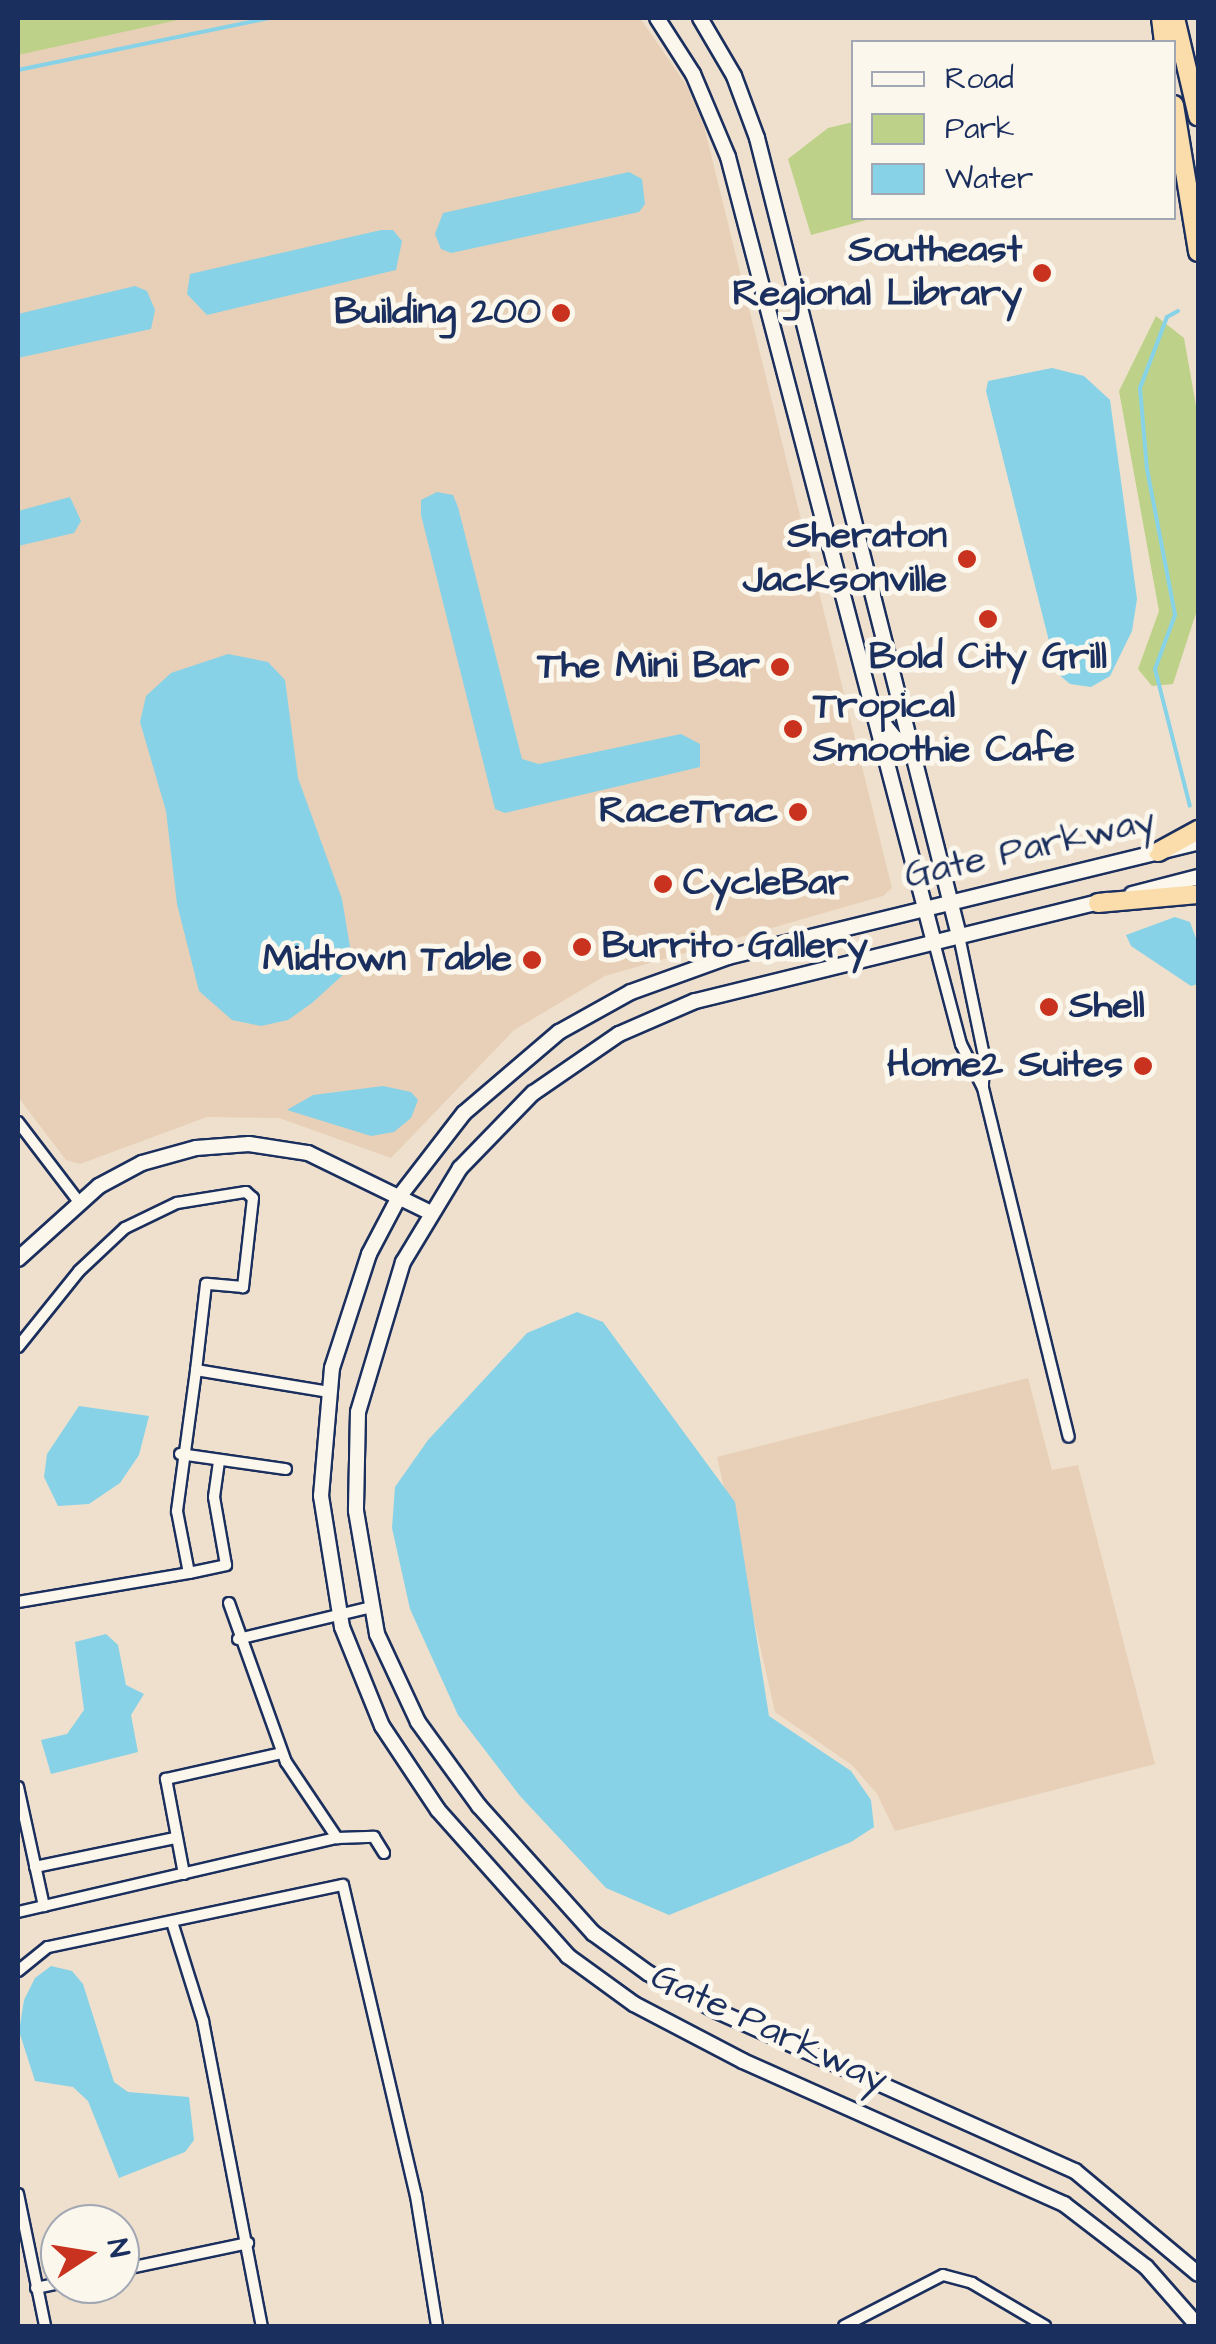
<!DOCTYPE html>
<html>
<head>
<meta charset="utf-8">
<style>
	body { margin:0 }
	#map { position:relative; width:1216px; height:2344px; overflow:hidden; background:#efe0cd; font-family:"Architects Daughter",sans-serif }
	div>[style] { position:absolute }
	.built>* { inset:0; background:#e7d0b7 }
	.green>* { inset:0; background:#bdd288 }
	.water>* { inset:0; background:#87d2e7 }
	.stream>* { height:4px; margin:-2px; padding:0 2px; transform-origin:2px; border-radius:2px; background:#87d2e7 }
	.roads { filter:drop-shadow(2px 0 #1b2f5e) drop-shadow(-2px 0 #1b2f5e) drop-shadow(0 2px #1b2f5e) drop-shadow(0 -2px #1b2f5e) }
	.street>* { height:10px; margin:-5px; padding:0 5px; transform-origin:5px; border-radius:5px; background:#fbf7ec }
	.secondary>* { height:14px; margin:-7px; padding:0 7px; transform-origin:7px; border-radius:7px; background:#fbf7ec }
	.highway>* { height:18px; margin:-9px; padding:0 9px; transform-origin:9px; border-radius:9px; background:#faddab }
	.dots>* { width:28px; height:28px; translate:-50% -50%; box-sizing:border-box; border:5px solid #fbf7ec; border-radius:50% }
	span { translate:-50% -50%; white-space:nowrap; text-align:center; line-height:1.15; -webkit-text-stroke:10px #fbf7ec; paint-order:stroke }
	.poi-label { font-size:38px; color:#1b2f5e; font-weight:700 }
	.right { translate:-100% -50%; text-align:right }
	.left { translate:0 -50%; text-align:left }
	.street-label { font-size:38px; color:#1b2f5e }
	.frame { position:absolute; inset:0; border:20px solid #1b2f5e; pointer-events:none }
	.legend { position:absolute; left:851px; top:40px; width:325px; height:180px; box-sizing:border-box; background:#fbf7ec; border:2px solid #a1a7b3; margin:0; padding:12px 18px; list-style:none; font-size:30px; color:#1b2f5e }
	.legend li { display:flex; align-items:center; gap:20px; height:50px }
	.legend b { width:50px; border:2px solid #a1a7b3 }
	.north { position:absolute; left:40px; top:2204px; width:100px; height:100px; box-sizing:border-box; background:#fbf7ec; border:2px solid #a1a7b3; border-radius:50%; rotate:78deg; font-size:28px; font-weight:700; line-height:40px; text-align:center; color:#1b2f5e }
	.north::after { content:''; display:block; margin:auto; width:35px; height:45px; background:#c8321e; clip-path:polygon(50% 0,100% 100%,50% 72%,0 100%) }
</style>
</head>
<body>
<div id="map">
	<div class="built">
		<i style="clip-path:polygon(18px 18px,640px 18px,687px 86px,704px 126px,892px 888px,883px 896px,605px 976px,514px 1030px,391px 1158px,279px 1118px,207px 1117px,80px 1164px,66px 1160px,18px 1097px)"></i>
		<i style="clip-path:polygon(1028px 1378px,1052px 1470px,1078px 1465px,1155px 1764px,895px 1831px,877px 1794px,852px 1765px,775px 1712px,717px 1457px)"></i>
	</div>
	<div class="green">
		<i style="clip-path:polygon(18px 18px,187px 18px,18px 55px)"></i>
		<i style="clip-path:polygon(853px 122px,854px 218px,874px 218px,811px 235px,788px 159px,828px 128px)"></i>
		<i style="clip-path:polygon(1156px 316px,1184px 338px,1198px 417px,1198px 607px,1173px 684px,1152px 686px,1138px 669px,1159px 611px,1119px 391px)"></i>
	</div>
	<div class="water">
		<i style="clip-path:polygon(629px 172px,642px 179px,645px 204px,639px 212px,451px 253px,441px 249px,435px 234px,443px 213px)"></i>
		<i style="clip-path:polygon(381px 230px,393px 230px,402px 241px,396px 270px,207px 315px,187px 294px,190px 274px)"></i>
		<i style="clip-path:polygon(135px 286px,147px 291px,155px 310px,151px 329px,18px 358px,18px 314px)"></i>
		<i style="clip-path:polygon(1052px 368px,1084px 376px,1110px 400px,1137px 599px,1132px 631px,1110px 676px,1091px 687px,1070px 684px,1057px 673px,986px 391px,988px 381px)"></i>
		<i style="clip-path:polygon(437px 492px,453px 495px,458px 507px,522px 759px,539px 764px,681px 734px,700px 744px,700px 767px,505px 813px,495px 809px,421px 515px,421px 500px)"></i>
		<i style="clip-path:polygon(70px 497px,81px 521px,74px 533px,18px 546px,18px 511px)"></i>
		<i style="clip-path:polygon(228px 654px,268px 662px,285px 680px,298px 778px,342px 899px,350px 947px,345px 973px,312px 1003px,288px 1020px,261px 1026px,232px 1020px,199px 991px,177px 904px,166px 811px,140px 722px,146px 696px,171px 673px)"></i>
		<i style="clip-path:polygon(1175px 917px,1190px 922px,1198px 944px,1198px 984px,1191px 986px,1131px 946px,1126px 935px)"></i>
		<i style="clip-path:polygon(383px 1086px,411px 1092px,418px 1100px,411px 1118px,394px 1132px,371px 1136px,287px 1110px,313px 1095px)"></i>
		<i style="clip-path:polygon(577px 1312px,603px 1322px,735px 1502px,769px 1716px,851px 1771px,871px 1800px,874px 1827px,851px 1842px,669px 1915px,606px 1888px,520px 1796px,458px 1715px,410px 1609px,392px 1528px,395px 1487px,428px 1440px,527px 1333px)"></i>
		<i style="clip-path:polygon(79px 1406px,149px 1416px,139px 1455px,120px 1483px,89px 1504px,58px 1506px,44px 1477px,47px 1454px)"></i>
		<i style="clip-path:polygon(106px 1634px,118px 1645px,126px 1685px,144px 1694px,131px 1715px,138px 1752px,51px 1774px,41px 1740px,67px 1734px,84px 1710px,75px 1642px)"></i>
		<i style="clip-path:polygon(51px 1966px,72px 1971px,83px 1984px,114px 2082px,128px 2092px,189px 2097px,194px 2140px,185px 2152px,119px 2178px,88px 2101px,73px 2087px,35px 2081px,19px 2031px,24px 2000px,35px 1978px)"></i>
	</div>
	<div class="stream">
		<i style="left:18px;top:70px;width:257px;rotate:-11.7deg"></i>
		<i style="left:1178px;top:311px;width:13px;rotate:151deg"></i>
		<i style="left:1167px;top:317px;width:76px;rotate:110.8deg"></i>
		<i style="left:1140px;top:388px;width:81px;rotate:85.1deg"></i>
		<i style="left:1147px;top:469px;width:149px;rotate:79.1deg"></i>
		<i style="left:1175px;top:615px;width:58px;rotate:110.3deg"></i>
		<i style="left:1155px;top:669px;width:141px;rotate:75.7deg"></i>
	</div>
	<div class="roads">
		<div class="street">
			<i style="left:959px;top:936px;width:123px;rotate:78.2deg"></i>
			<i style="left:984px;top:1056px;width:31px;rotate:92deg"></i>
			<i style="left:934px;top:942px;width:106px;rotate:75.2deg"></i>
			<i style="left:961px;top:1044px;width:49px;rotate:63.4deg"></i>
			<i style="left:983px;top:1088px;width:359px;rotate:76.2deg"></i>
			<i style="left:18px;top:1122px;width:101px;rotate:52.7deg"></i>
			<i style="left:18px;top:1347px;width:97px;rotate:-51.2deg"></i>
			<i style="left:79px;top:1271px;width:63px;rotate:-43.1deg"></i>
			<i style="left:125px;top:1228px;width:58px;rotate:-25.7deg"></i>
			<i style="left:177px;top:1203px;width:70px;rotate:-9.1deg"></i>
			<i style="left:246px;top:1192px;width:9px;rotate:41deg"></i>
			<i style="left:253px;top:1198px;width:90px;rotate:96.4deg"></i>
			<i style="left:243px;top:1287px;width:37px;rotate:-175deg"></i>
			<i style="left:206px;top:1284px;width:87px;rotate:96.6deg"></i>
			<i style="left:196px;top:1370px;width:135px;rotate:9.4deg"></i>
			<i style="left:180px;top:1454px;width:107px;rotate:8.1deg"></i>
			<i style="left:189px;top:1573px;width:38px;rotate:-12deg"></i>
			<i style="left:226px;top:1565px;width:69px;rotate:-100deg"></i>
			<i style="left:214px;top:1497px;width:37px;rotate:-82deg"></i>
			<i style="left:18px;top:1602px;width:173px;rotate:-9.6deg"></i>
			<i style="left:189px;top:1573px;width:63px;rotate:-101deg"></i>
			<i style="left:177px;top:1511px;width:142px;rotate:-82.3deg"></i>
			<i style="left:229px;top:1603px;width:169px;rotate:70.3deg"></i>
			<i style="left:286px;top:1762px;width:92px;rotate:56.1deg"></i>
			<i style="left:238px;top:1639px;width:137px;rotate:-13.5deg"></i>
			<i style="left:18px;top:1787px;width:122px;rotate:77.7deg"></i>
			<i style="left:35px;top:1867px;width:143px;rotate:-11.7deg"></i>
			<i style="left:184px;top:1874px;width:97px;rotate:-100.7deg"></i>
			<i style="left:166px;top:1779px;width:119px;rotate:-12.6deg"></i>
			<i style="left:18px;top:1912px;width:327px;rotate:-13.1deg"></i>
			<i style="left:337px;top:1838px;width:37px;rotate:-2deg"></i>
			<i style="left:374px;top:1837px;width:19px;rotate:58deg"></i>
			<i style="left:172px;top:1922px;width:104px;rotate:72.6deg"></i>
			<i style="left:203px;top:2021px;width:311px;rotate:79.1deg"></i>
			<i style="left:18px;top:1971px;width:38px;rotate:-39deg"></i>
			<i style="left:48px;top:1947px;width:301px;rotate:-11.9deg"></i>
			<i style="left:343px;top:1885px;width:319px;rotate:76.8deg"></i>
			<i style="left:416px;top:2196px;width:132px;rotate:80.8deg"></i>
			<i style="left:18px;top:2194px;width:135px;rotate:78.4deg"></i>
			<i style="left:120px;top:2270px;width:131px;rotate:-11.9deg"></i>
			<i style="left:36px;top:2288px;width:25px;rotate:-12deg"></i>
			<i style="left:844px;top:2326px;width:111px;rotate:-27.3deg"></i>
			<i style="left:943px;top:2275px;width:30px;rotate:15deg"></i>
			<i style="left:972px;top:2283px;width:85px;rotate:30.5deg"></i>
		</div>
		<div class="secondary">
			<i style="left:657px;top:18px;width:67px;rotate:57.3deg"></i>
			<i style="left:693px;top:74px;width:90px;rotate:67.1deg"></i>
			<i style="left:728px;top:157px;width:812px;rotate:75.3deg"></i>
			<i style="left:700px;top:18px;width:67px;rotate:59.6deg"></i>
			<i style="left:734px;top:76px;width:66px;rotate:69.6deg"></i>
			<i style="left:757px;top:138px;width:823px;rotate:75.79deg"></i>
			<i style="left:880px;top:719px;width:24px;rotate:52deg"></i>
			<i style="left:895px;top:738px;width:20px;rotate:20deg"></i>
			<i style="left:1132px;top:894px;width:68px;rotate:-14.4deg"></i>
			<i style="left:1107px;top:900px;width:424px;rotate:166.2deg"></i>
			<i style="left:695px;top:1001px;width:83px;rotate:156.5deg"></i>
			<i style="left:619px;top:1034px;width:104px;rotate:145.5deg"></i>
			<i style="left:533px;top:1093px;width:105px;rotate:134.2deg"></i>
			<i style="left:460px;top:1168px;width:110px;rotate:121.2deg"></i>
			<i style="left:403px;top:1262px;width:157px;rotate:106.7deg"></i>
			<i style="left:358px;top:1412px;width:99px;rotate:91.2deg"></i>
			<i style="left:356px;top:1511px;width:125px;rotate:80.3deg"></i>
			<i style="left:377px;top:1634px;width:97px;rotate:65deg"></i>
			<i style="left:418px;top:1722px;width:104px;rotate:54deg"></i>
			<i style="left:479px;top:1806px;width:171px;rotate:48.1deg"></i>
			<i style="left:593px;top:1933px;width:68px;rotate:36deg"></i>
			<i style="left:648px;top:1973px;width:79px;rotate:28.8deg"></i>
			<i style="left:717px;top:2011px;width:392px;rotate:24.1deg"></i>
			<i style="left:1075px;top:2171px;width:160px;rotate:39.9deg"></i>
			<i style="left:18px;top:1259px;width:109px;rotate:-42deg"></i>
			<i style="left:99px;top:1186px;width:49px;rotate:-28.1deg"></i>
			<i style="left:142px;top:1163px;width:56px;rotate:-15.5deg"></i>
			<i style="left:196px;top:1148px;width:53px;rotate:-4.3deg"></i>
			<i style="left:249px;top:1144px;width:60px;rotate:8.7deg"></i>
			<i style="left:308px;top:1153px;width:137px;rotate:26deg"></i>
			<i style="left:1198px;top:2326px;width:79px;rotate:-131.4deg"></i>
			<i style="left:1146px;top:2267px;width:103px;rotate:-142.5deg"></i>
			<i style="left:1064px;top:2204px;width:351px;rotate:-156deg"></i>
			<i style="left:743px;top:2061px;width:123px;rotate:-152.4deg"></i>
			<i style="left:634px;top:2004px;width:82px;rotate:-144deg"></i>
			<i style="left:568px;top:1956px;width:195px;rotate:-131.7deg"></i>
			<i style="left:438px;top:1810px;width:101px;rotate:-123.7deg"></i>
			<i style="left:382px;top:1726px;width:107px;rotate:-112deg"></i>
			<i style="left:342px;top:1627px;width:133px;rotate:-99.1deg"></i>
			<i style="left:321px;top:1496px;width:128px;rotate:-85.1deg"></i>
			<i style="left:332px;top:1368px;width:120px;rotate:-72deg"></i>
			<i style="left:369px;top:1254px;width:64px;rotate:-62.2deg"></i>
			<i style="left:399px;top:1197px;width:106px;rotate:-52.3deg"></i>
			<i style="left:464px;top:1113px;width:125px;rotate:-40.5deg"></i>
			<i style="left:559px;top:1032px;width:82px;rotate:-29.1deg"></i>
			<i style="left:631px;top:992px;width:103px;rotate:-19.8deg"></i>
			<i style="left:728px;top:957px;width:484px;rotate:-13.7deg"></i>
		</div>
		<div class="highway">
			<i style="left:1161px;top:18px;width:24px;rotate:83deg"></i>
			<i style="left:1175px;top:18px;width:101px;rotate:76.8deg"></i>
			<i style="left:1174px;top:105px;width:149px;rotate:80.7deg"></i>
			<i style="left:1158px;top:852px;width:46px;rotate:-28.8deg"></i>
			<i style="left:1098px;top:903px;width:100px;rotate:-5.1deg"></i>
		</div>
	</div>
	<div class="dots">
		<i style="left:1042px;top:273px;background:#c8321e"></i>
		<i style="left:561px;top:313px;background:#c8321e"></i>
		<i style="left:967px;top:559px;background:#c8321e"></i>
		<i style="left:988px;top:619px;background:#c8321e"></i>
		<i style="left:780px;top:667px;background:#c8321e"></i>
		<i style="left:793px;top:729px;background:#c8321e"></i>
		<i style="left:798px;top:812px;background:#c8321e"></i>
		<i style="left:663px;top:884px;background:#c8321e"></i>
		<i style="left:582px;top:947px;background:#c8321e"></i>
		<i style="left:532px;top:960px;background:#c8321e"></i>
		<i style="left:1049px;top:1007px;background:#c8321e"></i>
		<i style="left:1143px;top:1066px;background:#c8321e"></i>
	</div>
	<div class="poi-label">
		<span class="right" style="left:1022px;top:273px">Southeast<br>Regional Library</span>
		<span class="right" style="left:541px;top:313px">Building 200</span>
		<span class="right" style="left:947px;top:559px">Sheraton<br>Jacksonville</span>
		<span style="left:988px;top:658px">Bold City Grill</span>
		<span class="right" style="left:760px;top:667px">The Mini Bar</span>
		<span class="left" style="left:813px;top:729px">Tropical<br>Smoothie Cafe</span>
		<span class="right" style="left:778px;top:812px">RaceTrac</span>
		<span class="left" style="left:683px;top:884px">CycleBar</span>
		<span class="left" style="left:602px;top:947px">Burrito Gallery</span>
		<span class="right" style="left:512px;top:960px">Midtown Table</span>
		<span class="left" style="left:1069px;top:1007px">Shell</span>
		<span class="right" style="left:1123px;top:1066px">Home2 Suites</span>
	</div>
	<div class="street-label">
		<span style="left:1030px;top:849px;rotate:-13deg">Gate Parkway</span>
		<span style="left:769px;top:2029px;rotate:25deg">Gate Parkway</span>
	</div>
	<div class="frame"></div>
	<ul class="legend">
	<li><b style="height:12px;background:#fbf7ec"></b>Road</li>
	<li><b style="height:28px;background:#bdd288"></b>Park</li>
	<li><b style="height:28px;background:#87d2e7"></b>Water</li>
	</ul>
	<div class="north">N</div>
</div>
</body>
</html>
